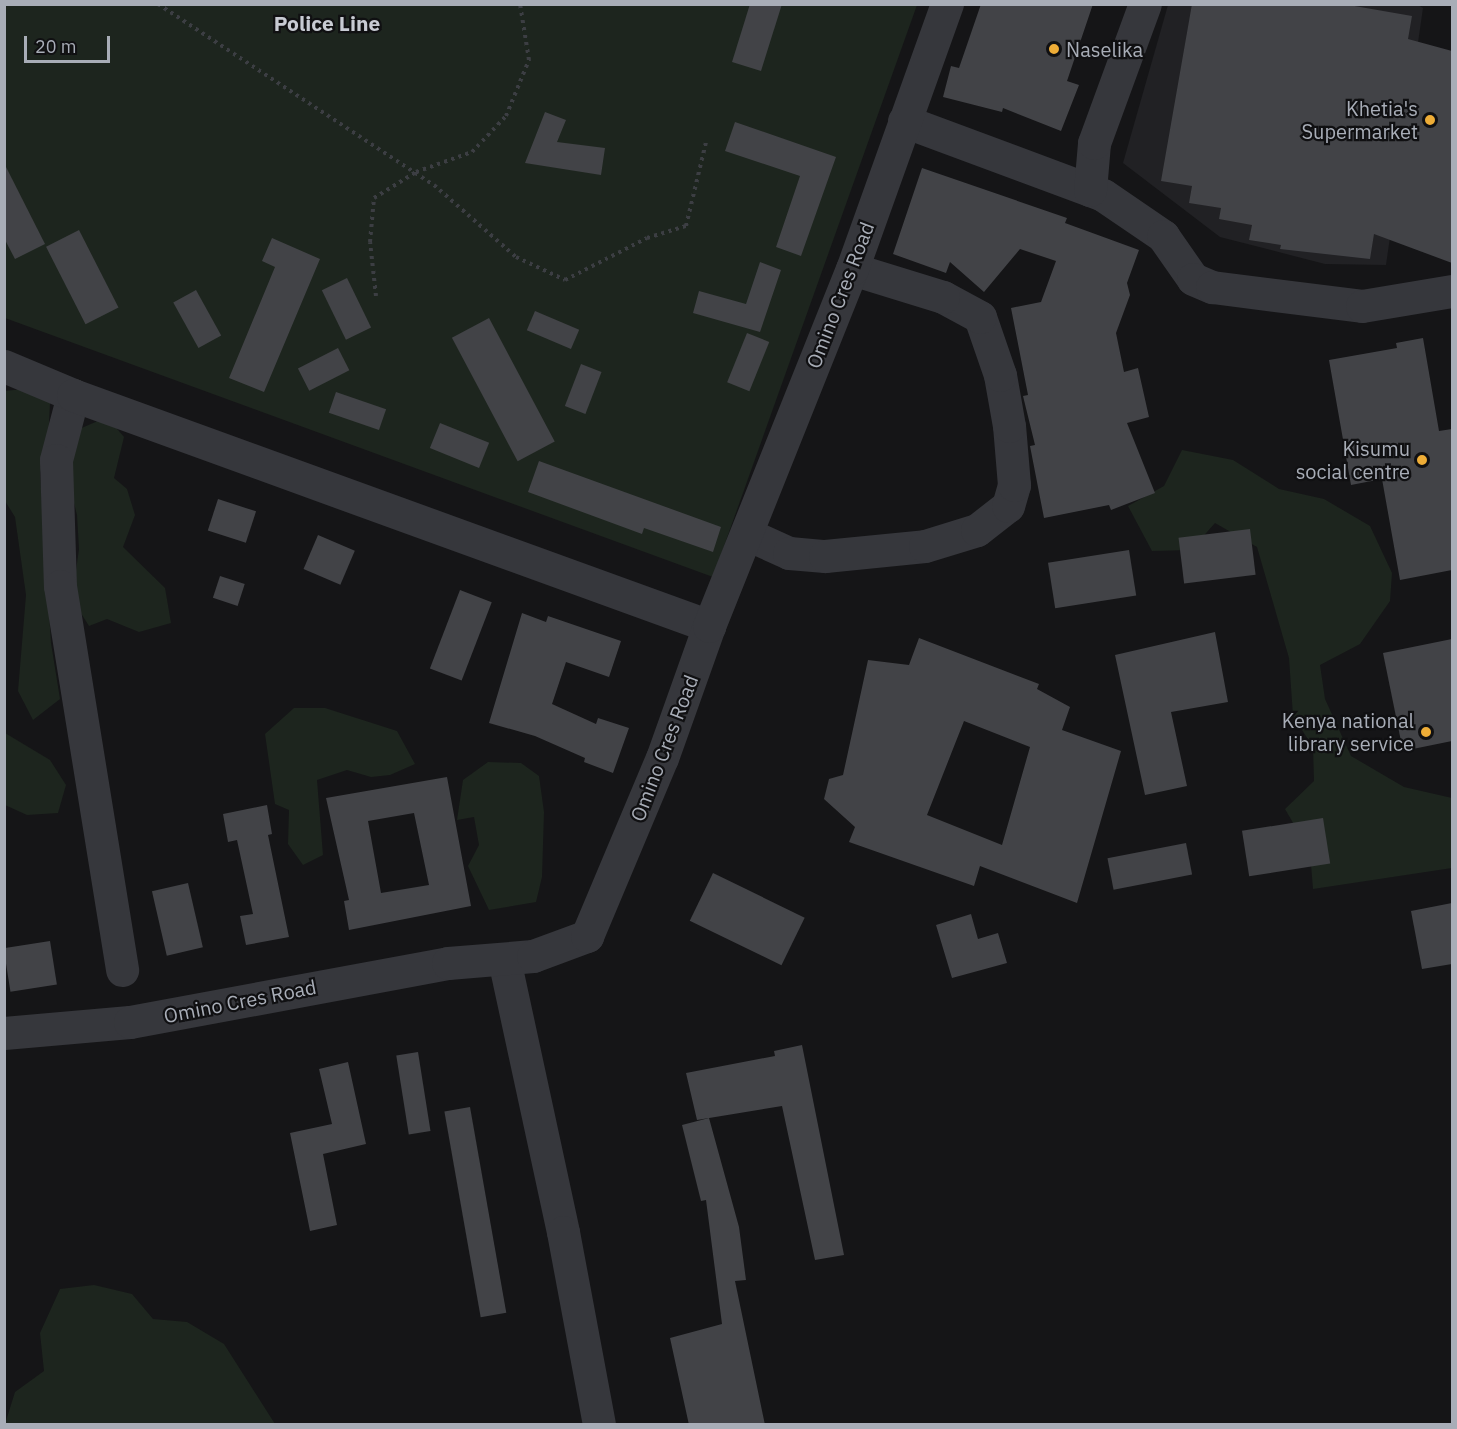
<!DOCTYPE html>
<html>
<head>
<meta charset="utf-8">
<style>
	body { margin:0 }
	#map { position:relative; width:1457px; height:1429px; overflow:hidden; background:#151517; font-family:"IBM Plex Sans",sans-serif }
	div>[style] { position:absolute }
	.built>* { inset:0; background:#212124 }
	.green>* { inset:0; background:#1d251e }
	.building>* { inset:0; background:#424347; transform-origin:0 0 }
	.path>* { height:4px; margin-top:-2px; transform-origin:0; background:repeating-linear-gradient(90deg,#3c3e43 0 3px,transparent 0 7.5px) }
	.minor>* { height:33px; margin:-16.5px; padding:0 16.5px; transform-origin:16.5px; border-radius:16.5px; background:#36373c }
	.tertiary>* { height:33px; margin:-16.5px; padding:0 16.5px; transform-origin:16.5px; border-radius:16.5px; background:#36373c }
	.dots>* { width:16px; height:16px; translate:-50% -50%; box-sizing:border-box; border:3px solid #101012; border-radius:50% }
	span { translate:-50% -50%; white-space:nowrap; text-align:center; line-height:1.15; -webkit-text-stroke:4.5px #101012; paint-order:stroke }
	.poi-label { font-size:20px; color:#a8adb7 }
	.left { translate:0 -50%; text-align:left }
	.right { translate:-100% -50%; text-align:right }
	.street-label { font-size:20px; color:#a8adb7 }
	.neighbourhood-label { font-size:21px; color:#c8cbd3; font-weight:700 }
	.frame { position:absolute; inset:0; border:6px solid #a8adb7; pointer-events:none }
	.scale { position:absolute; left:24px; top:36px; width:86px; height:27px; box-sizing:border-box; border:3px solid #a8adb7; border-top:0; padding-left:8px; font-size:18px; line-height:21px; white-space:nowrap; color:#a8adb7; -webkit-text-stroke:4px #101012; paint-order:stroke }
</style>
</head>
<body>
<div id="map">
	<div class="built">
		<i style="clip-path:polygon(1416px 4px,1423px 8px,1386px 265px,1325px 264px,1220px 237px,1123px 163px,1168px 5px)"></i>
	</div>
	<div class="green">
		<i style="clip-path:polygon(4px 5px,917px 5px,713px 577px,5px 318px)"></i>
		<i style="clip-path:polygon(24px 389px,50px 403px,48px 442px,40px 473px,51px 643px,60px 699px,33px 720px,18px 691px,26px 595px,15px 517px,5px 501px,4px 391px)"></i>
		<i style="clip-path:polygon(107px 417px,124px 437px,114px 478px,127px 489px,135px 515px,123px 547px,165px 588px,171px 623px,139px 632px,107px 619px,89px 626px,72px 599px,79px 549px,77px 515px,65px 467px,77px 430px)"></i>
		<i style="clip-path:polygon(1182px 450px,1233px 460px,1279px 489px,1324px 499px,1370px 526px,1392px 573px,1390px 601px,1360px 644px,1320px 665px,1325px 699px,1351px 756px,1404px 787px,1452px 798px,1452px 868px,1313px 889px,1310px 852px,1285px 809px,1314px 781px,1313px 747px,1293px 716px,1289px 658px,1257px 547px,1215px 523px,1191px 550px,1152px 551px,1128px 506px,1164px 486px)"></i>
		<i style="clip-path:polygon(294px 708px,325px 708px,397px 731px,415px 764px,390px 775px,371px 777px,347px 770px,317px 780px,323px 855px,303px 865px,288px 844px,289px 810px,275px 804px,265px 734px)"></i>
		<i style="clip-path:polygon(5px 733px,50px 760px,66px 785px,58px 813px,27px 815px,5px 805px)"></i>
		<i style="clip-path:polygon(488px 762px,521px 763px,539px 776px,544px 812px,542px 877px,536px 902px,489px 910px,468px 866px,479px 845px,474px 817px,457px 820px,463px 780px)"></i>
		<i style="clip-path:polygon(94px 1285px,132px 1294px,153px 1319px,187px 1322px,224px 1344px,275px 1424px,5px 1424px,15px 1392px,44px 1371px,40px 1333px,60px 1289px)"></i>
	</div>
	<div class="building">
		<i style="clip-path:polygon(750px 4px,782px 4px,761px 71px,732px 62px)"></i>
		<i style="clip-path:polygon(981px 4px,1093px 4px,1067px 81px,1079px 85px,1061px 131px,1003px 108px,1002px 112px,943px 97px,951px 66px,959px 68px)"></i>
		<i style="clip-path:polygon(1192px 4px,1343px 4px,1412px 16px,1408px 39px,1452px 51px,1452px 263px,1374px 234px,1370px 259px,1280px 249px,1281px 245px,1249px 240px,1252px 225px,1219px 219px,1221px 208px,1189px 203px,1192px 186px,1161px 181px)"></i>
		<i style="clip-path:polygon(545px 112px,566px 120px,557px 142px,605px 148px,601px 175px,525px 163px)"></i>
		<i style="clip-path:polygon(735px 122px,836px 157px,801px 256px,776px 247px,800px 176px,725px 151px)"></i>
		<i style="clip-path:polygon(4px 163px,45px 244px,15px 259px,4px 238px)"></i>
		<i style="clip-path:polygon(922px 168px,1067px 218px,1065px 223px,1139px 250px,1127px 283px,1130px 295px,1116px 333px,1124px 372px,1138px 368px,1149px 417px,1127px 423px,1155px 493px,1111px 510px,1109px 505px,1044px 518px,1030px 446px,1035px 445px,1023px 396px,1028px 395px,1011px 308px,1041px 302px,1056px 261px,1020px 249px,984px 292px,950px 262px,946px 273px,893px 254px)"></i>
		<i style="left:79px;top:230px;width:87px;height:37px;rotate:63deg"></i>
		<i style="clip-path:polygon(272px 238px,320px 259px,264px 392px,229px 378px,275px 267px,262px 261px)"></i>
		<i style="clip-path:polygon(760px 262px,781px 270px,760px 332px,693px 313px,699px 291px,746px 304px)"></i>
		<i style="left:347px;top:278px;width:55px;height:28px;rotate:64deg"></i>
		<i style="left:196px;top:290px;width:52px;height:26px;rotate:61deg"></i>
		<i style="left:535px;top:311px;width:48px;height:21px;rotate:23deg"></i>
		<i style="left:489px;top:318px;width:140px;height:42px;rotate:62deg"></i>
		<i style="left:747px;top:333px;width:24px;height:53px;rotate:22deg"></i>
		<i style="clip-path:polygon(1423px 338px,1439px 431px,1452px 429px,1452px 570px,1400px 580px,1382px 479px,1351px 485px,1329px 360px,1397px 348px,1396px 343px)"></i>
		<i style="left:338px;top:348px;width:25px;height:45px;rotate:63deg"></i>
		<i style="left:581px;top:364px;width:22px;height:45px;rotate:21deg"></i>
		<i style="left:336px;top:392px;width:53px;height:22px;rotate:19deg"></i>
		<i style="left:440px;top:423px;width:53px;height:27px;rotate:22deg"></i>
		<i style="clip-path:polygon(539px 461px,721px 527px,713px 552px,644px 528px,642px 534px,528px 492px)"></i>
		<i style="left:218px;top:499px;width:40px;height:33px;rotate:18deg"></i>
		<i style="left:1250px;top:529px;width:46px;height:72px;rotate:83deg"></i>
		<i style="left:318px;top:535px;width:40px;height:37px;rotate:23deg"></i>
		<i style="left:1129px;top:550px;width:46px;height:82px;rotate:81deg"></i>
		<i style="left:220px;top:576px;width:26px;height:23px;rotate:18deg"></i>
		<i style="left:460px;top:590px;width:34px;height:84px;rotate:21deg"></i>
		<i style="clip-path:polygon(522px 613px,546px 622px,548px 616px,621px 641px,609px 677px,566px 662px,552px 704px,596px 724px,598px 718px,629px 728px,613px 773px,584px 762px,585px 758px,535px 736px,489px 723px)"></i>
		<i style="clip-path:polygon(1215px 632px,1228px 702px,1171px 712px,1187px 786px,1145px 795px,1115px 655px)"></i>
		<i style="clip-path:polygon(evenodd,919px 638px,1039px 684px,1037px 689px,1070px 707px,1062px 730px,1121px 751px,1077px 903px,980px 866px,974px 886px,849px 842px,855px 827px,824px 799px,829px 779px,843px 775px,868px 660px,909px 665px,919px 638px,964px 721px,1030px 747px,1002px 845px,927px 815px,964px 721px)"></i>
		<i style="clip-path:polygon(1452px 639px,1452px 741px,1403px 751px,1383px 653px)"></i>
		<i style="clip-path:polygon(evenodd,447px 777px,471px 906px,349px 930px,344px 901px,349px 900px,326px 798px,447px 777px,414px 813px,429px 885px,381px 893px,368px 821px,414px 813px)"></i>
		<i style="clip-path:polygon(267px 805px,272px 834px,268px 835px,289px 937px,246px 945px,240px 916px,253px 914px,237px 840px,228px 842px,223px 814px)"></i>
		<i style="left:1323px;top:818px;width:46px;height:82px;rotate:81deg"></i>
		<i style="left:1186px;top:843px;width:32px;height:80px;rotate:79deg"></i>
		<i style="left:713px;top:873px;width:102px;height:53px;rotate:26deg"></i>
		<i style="left:188px;top:883px;width:66px;height:37px;rotate:77deg"></i>
		<i style="clip-path:polygon(1452px 903px,1452px 964px,1422px 969px,1411px 911px)"></i>
		<i style="clip-path:polygon(971px 914px,978px 939px,998px 933px,1007px 963px,952px 978px,936px 925px)"></i>
		<i style="left:50px;top:941px;width:44px;height:47px;rotate:81deg"></i>
		<i style="clip-path:polygon(802px 1045px,844px 1255px,815px 1260px,782px 1106px,697px 1120px,686px 1073px,775px 1056px,774px 1051px)"></i>
		<i style="left:418px;top:1052px;width:80px;height:22px;rotate:81deg"></i>
		<i style="clip-path:polygon(348px 1062px,366px 1144px,323px 1154px,337px 1225px,310px 1231px,290px 1133px,332px 1124px,319px 1069px)"></i>
		<i style="left:470px;top:1107px;width:209px;height:26px;rotate:80deg"></i>
		<i style="clip-path:polygon(709px 1118px,739px 1227px,746px 1280px,735px 1281px,765px 1425px,689px 1425px,670px 1338px,722px 1324px,706px 1200px,701px 1201px,682px 1125px)"></i>
	</div>
	<div class="path">
		<i style="left:158px;top:4px;width:330px;rotate:33.3deg"></i>
		<i style="left:434px;top:185px;width:109px;rotate:41.3deg"></i>
		<i style="left:516px;top:257px;width:54px;rotate:25.1deg"></i>
		<i style="left:565px;top:280px;width:92px;rotate:-27.1deg"></i>
		<i style="left:647px;top:238px;width:41px;rotate:-17.1deg"></i>
		<i style="left:686px;top:226px;width:86px;rotate:-76.6deg"></i>
		<i style="left:376px;top:296px;width:54px;rotate:-96.3deg"></i>
		<i style="left:370px;top:242px;width:44px;rotate:-84.8deg"></i>
		<i style="left:374px;top:198px;width:49px;rotate:-31.8deg"></i>
		<i style="left:416px;top:172px;width:59px;rotate:-19.7deg"></i>
		<i style="left:472px;top:152px;width:50px;rotate:-46.6deg"></i>
		<i style="left:506px;top:116px;width:61px;rotate:-67.7deg"></i>
		<i style="left:529px;top:60px;width:57px;rotate:-99.1deg"></i>
	</div>
	<div class="minor">
		<i style="left:904px;top:121px;width:212px;rotate:20.4deg"></i>
		<i style="left:1103px;top:195px;width:73px;rotate:34.3deg"></i>
		<i style="left:1163px;top:236px;width:52px;rotate:55.1deg"></i>
		<i style="left:1193px;top:279px;width:21px;rotate:23deg"></i>
		<i style="left:1212px;top:287px;width:151px;rotate:7.2deg"></i>
		<i style="left:1362px;top:306px;width:91px;rotate:-9.5deg"></i>
		<i style="left:1090px;top:190px;width:47px;rotate:-85.1deg"></i>
		<i style="left:1094px;top:143px;width:148px;rotate:-69.9deg"></i>
		<i style="left:73px;top:395px;width:67px;rotate:104.7deg"></i>
		<i style="left:56px;top:460px;width:126px;rotate:88.2deg"></i>
		<i style="left:60px;top:586px;width:389px;rotate:80.8deg"></i>
		<i style="left:747px;top:534px;width:46px;rotate:24.3deg"></i>
		<i style="left:789px;top:553px;width:36px;rotate:5deg"></i>
		<i style="left:825px;top:556px;width:100px;rotate:-5.7deg"></i>
		<i style="left:925px;top:546px;width:54px;rotate:-17.1deg"></i>
		<i style="left:977px;top:530px;width:39px;rotate:-38deg"></i>
		<i style="left:1008px;top:506px;width:22px;rotate:-74deg"></i>
		<i style="left:1014px;top:485px;width:59px;rotate:-94.8deg"></i>
		<i style="left:1009px;top:426px;width:52px;rotate:-100deg"></i>
		<i style="left:1000px;top:375px;width:61px;rotate:-109deg"></i>
		<i style="left:980px;top:317px;width:42px;rotate:-151.6deg"></i>
		<i style="left:943px;top:297px;width:95px;rotate:-162.9deg"></i>
		<i style="left:504px;top:959px;width:279px;rotate:77.8deg"></i>
		<i style="left:563px;top:1232px;width:195px;rotate:79.4deg"></i>
	</div>
	<div class="tertiary">
		<i style="left:4px;top:366px;width:75px;rotate:22.8deg"></i>
		<i style="left:73px;top:395px;width:677px;rotate:19.96deg"></i>
		<i style="left:4px;top:1033px;width:126px;rotate:-5deg"></i>
		<i style="left:130px;top:1022px;width:323px;rotate:-10.5deg"></i>
		<i style="left:448px;top:963px;width:85px;rotate:-4.7deg"></i>
		<i style="left:533px;top:956px;width:58px;rotate:-20.3deg"></i>
		<i style="left:587px;top:936px;width:193px;rotate:-67.2deg"></i>
		<i style="left:662px;top:758px;width:140px;rotate:-70.4deg"></i>
		<i style="left:709px;top:626px;width:385px;rotate:-68.2deg"></i>
		<i style="left:852px;top:269px;width:282px;rotate:-70.3deg"></i>
	</div>
	<div class="dots">
		<i style="left:1054px;top:49px;background:#eead37"></i>
		<i style="left:1430px;top:120px;background:#eead37"></i>
		<i style="left:1422px;top:460px;background:#eead37"></i>
		<i style="left:1426px;top:732px;background:#eead37"></i>
	</div>
	<div class="poi-label">
		<span class="left" style="left:1066px;top:49px">Naselika</span>
		<span class="right" style="left:1418px;top:120px">Khetia's<br>Supermarket</span>
		<span class="right" style="left:1410px;top:460px">Kisumu<br>social centre</span>
		<span class="right" style="left:1414px;top:732px">Kenya national<br>library service</span>
	</div>
	<div class="street-label">
		<span style="left:840px;top:295px;rotate:-69deg">Omino Cres Road</span>
		<span style="left:664px;top:748px;rotate:-69deg">Omino Cres Road</span>
		<span style="left:240px;top:1001px;rotate:-11deg">Omino Cres Road</span>
	</div>
	<div class="neighbourhood-label">
		<span style="left:327px;top:23px">Police Line</span>
	</div>
	<div class="frame"></div>
	<div class="scale">20 m</div>
</div>
</body>
</html>
